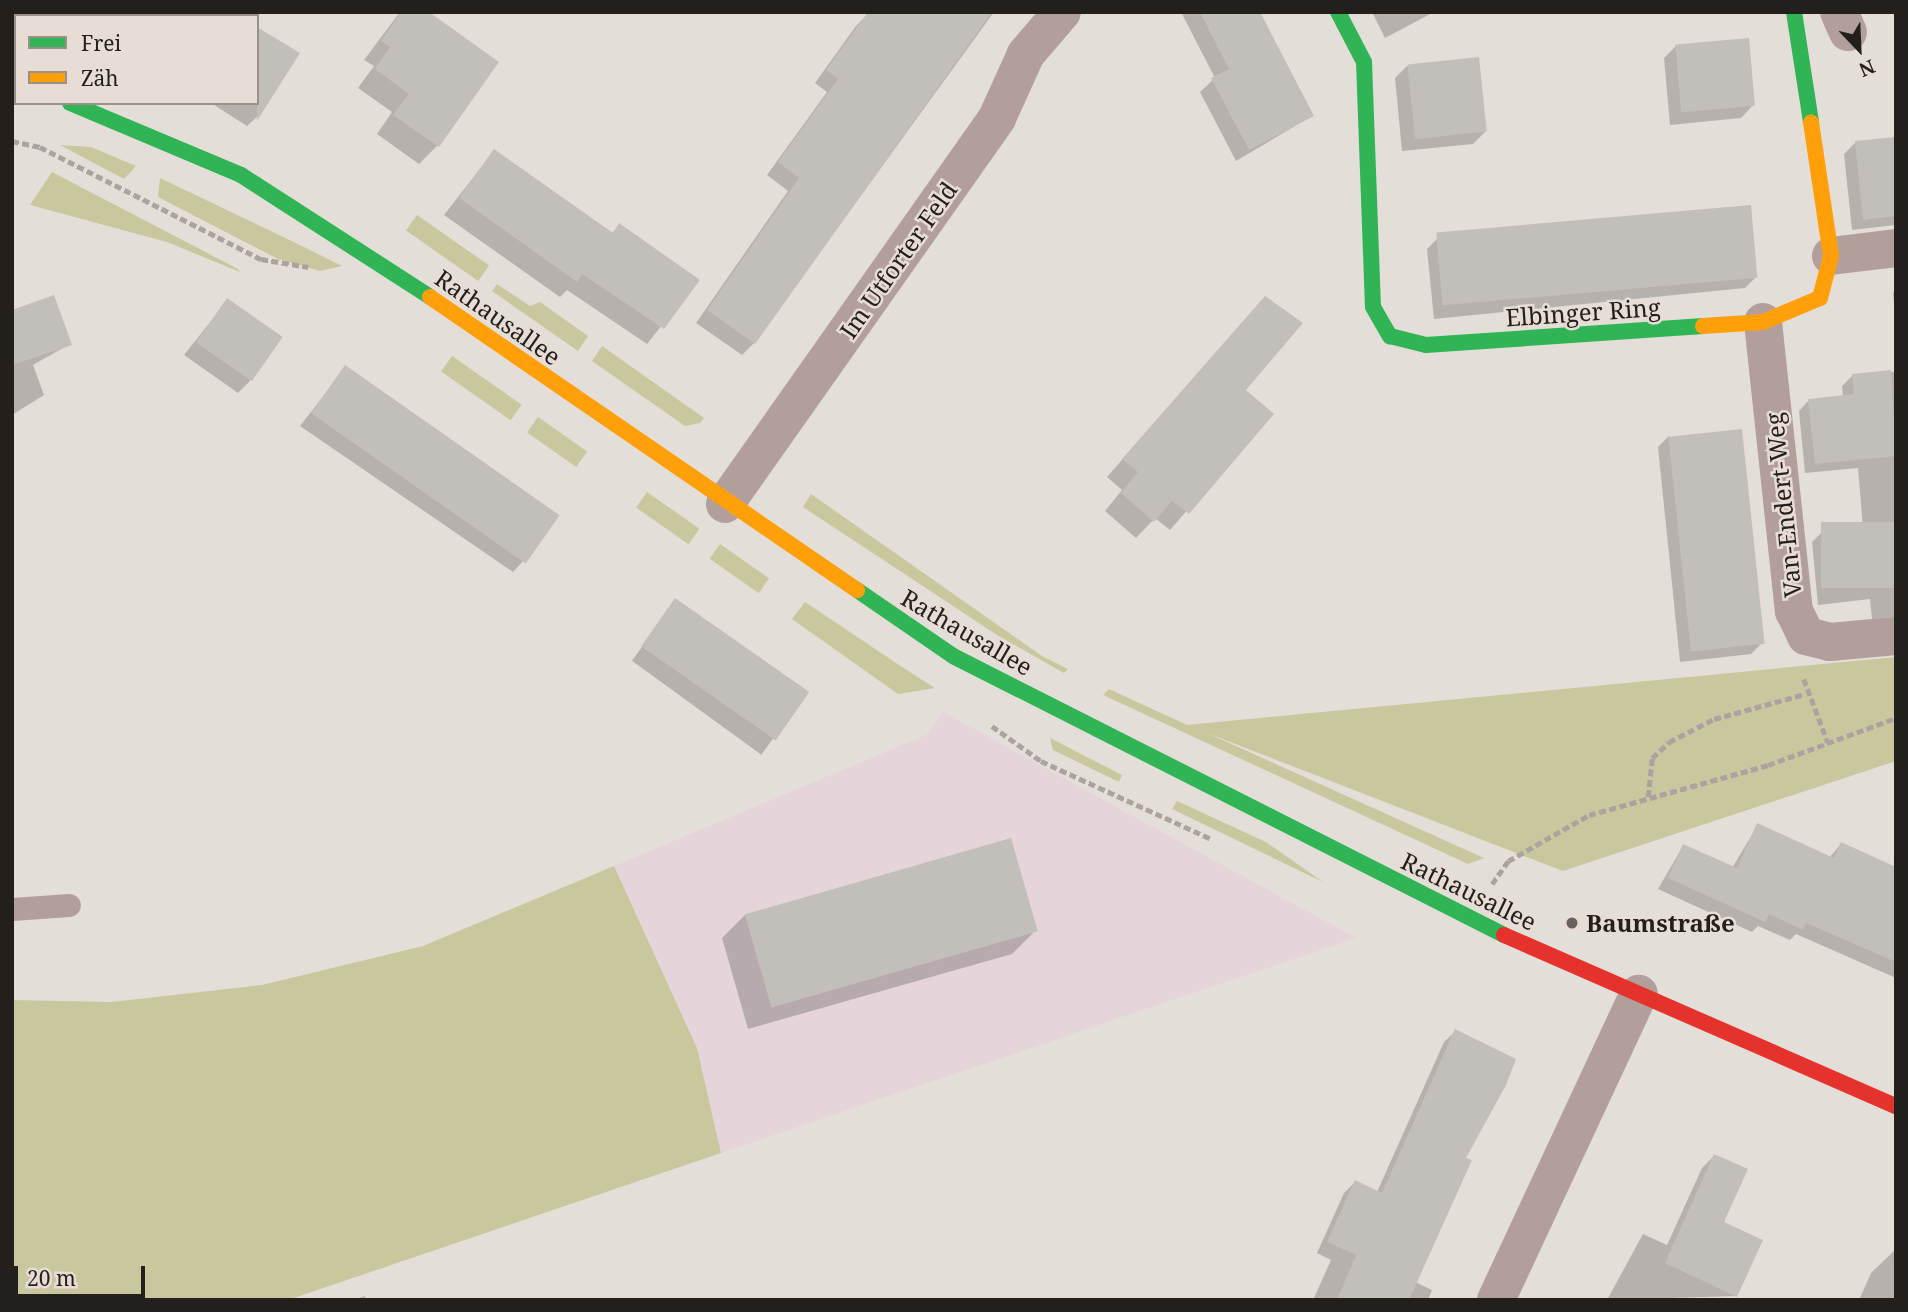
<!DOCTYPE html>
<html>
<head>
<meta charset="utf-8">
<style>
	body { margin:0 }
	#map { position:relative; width:1908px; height:1312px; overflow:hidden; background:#e4ded9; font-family:"Noto Serif",serif }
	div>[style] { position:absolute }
	.commercial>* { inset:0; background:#e5d5da }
	.green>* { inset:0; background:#c9c79e; transform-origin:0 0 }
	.shadow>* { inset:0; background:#0003; transform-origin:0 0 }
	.building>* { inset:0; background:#c2bfba; transform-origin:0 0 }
	.path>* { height:4.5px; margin-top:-2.25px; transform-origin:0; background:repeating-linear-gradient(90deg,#aea2a0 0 7px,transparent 0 10.5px) }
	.lane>* { height:23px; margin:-11.5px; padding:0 11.5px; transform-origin:11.5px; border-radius:11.5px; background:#b29f9c }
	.street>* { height:38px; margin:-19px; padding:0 19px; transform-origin:19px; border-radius:19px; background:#b29f9c }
	.fast>* { height:16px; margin:-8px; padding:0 8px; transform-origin:8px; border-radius:8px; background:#30b455 }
	.slow>* { height:16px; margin:-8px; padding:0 8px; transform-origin:8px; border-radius:8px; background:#ff9f0a }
	.jam>* { height:16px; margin:-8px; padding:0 8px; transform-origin:8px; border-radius:8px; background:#e5322d }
	.dots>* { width:19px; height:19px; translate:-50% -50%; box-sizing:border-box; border:4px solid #e8ddd4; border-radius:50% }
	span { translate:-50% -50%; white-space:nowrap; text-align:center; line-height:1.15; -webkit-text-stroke:5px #e8ddd4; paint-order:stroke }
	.street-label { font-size:24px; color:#231f1c }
	.poi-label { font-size:24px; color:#231f1c; font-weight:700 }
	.left { translate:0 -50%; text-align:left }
	.frame { position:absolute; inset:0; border:14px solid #231f1c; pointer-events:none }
	.legend { position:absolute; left:14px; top:14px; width:245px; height:91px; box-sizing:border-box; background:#e8ddd4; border:2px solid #99918a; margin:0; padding:9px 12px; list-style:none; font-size:21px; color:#231f1c }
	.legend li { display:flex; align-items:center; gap:14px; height:35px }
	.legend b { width:35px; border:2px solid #99918a }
	.north { position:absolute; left:1824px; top:14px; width:70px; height:70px; -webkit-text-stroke:5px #e8ddd4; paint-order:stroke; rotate:157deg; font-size:19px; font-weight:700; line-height:28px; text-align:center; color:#231f1c }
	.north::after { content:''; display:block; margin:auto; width:24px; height:32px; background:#231f1c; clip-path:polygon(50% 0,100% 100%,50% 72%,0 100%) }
	.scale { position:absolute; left:14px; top:1266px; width:131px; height:32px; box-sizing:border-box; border:4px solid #231f1c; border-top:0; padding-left:9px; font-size:21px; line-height:24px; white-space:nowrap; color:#231f1c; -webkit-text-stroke:5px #e8ddd4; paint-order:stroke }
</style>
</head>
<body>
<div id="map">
	<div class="commercial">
		<i style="clip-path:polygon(943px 712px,1356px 938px,721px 1153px,697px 1048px,614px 866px,928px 734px)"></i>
	</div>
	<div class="green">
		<i style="clip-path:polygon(60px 145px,91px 147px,136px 166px,124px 179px)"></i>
		<i style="clip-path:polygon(52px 172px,238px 269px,240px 272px,167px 242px,30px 205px)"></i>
		<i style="clip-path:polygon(160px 178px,302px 246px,342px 266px,320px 271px,278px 259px,158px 197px)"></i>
		<i style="left:417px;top:215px;width:88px;height:19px;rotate:35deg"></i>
		<i style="clip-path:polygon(497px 284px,530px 306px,540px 302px,588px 336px,578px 351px,492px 291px)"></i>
		<i style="clip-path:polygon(602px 346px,704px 418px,700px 423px,685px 426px,592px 361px)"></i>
		<i style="left:452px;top:356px;width:85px;height:19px;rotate:35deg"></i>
		<i style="left:538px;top:417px;width:60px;height:19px;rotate:35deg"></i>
		<i style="left:647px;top:492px;width:64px;height:19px;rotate:35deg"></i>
		<i style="clip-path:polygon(811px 494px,1042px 656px,1068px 669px,1064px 673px,997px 635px,803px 507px)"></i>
		<i style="left:720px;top:544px;width:60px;height:18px;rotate:35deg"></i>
		<i style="clip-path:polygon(805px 602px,899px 665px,935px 688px,898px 694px,792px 619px)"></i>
		<i style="clip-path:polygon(1896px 657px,1896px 761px,1563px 871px,1207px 733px,1484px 858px,1468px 864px,1103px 695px,1109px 689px,1187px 725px)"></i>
		<i style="clip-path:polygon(1050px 738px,1122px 775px,1119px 782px,1053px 750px)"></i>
		<i style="clip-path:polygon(1177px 801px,1266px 842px,1323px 882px,1172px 809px)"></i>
		<i style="clip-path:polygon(614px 866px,697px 1048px,721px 1153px,288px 1300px,12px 1300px,12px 1000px,111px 1002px,262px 985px,423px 946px)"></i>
	</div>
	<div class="shadow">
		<i style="clip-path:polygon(236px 12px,237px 16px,105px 14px,106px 12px)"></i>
		<i style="clip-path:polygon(400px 12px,426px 12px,437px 146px,419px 164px,377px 134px,392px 112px,358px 88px,374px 66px,364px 60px)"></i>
		<i style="clip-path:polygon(994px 12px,754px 343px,742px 355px,696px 323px,788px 191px,767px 175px,827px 92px,815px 83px,856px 26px,868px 14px)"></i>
		<i style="clip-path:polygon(1181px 12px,1260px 12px,1312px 116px,1236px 161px,1200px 92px,1215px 78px)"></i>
		<i style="clip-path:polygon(1372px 12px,1434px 12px,1385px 38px)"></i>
		<i style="clip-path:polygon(1676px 46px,1753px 105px,1741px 118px,1670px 125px,1664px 58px)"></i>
		<i style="clip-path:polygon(1407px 66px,1485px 132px,1473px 144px,1402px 151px,1395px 78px)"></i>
		<i style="clip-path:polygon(211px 103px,257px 103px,260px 114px,247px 126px)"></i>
		<i style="clip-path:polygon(1896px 139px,1896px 225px,1852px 230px,1844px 154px,1855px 143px)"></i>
		<i style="clip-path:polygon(494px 151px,611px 234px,620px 225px,697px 281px,647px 344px,567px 290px,560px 297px,444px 215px)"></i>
		<i style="clip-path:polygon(1438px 238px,1756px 277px,1745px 288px,1434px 319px,1427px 249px)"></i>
		<i style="clip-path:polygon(1896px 291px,1896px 320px,1893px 293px)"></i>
		<i style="clip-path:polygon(227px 301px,250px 381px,238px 393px,184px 355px)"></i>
		<i style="clip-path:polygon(12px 313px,70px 344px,33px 365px,44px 395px,12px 415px)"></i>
		<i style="clip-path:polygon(1248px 316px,1243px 390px,1271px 414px,1170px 530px,1155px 518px,1136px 538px,1105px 511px,1122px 490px,1107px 477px)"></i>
		<i style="clip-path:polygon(346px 367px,525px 559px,513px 572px,300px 426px)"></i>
		<i style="clip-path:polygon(1894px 372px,1896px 617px,1872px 619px,1870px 599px,1818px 605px,1812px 542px,1822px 532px,1863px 528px,1858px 468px,1805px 473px,1799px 411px,1809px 400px,1843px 397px,1842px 386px,1852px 376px)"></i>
		<i style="clip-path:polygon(1669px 436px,1761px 644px,1751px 654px,1680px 662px,1658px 447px)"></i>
		<i style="left:676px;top:600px;width:160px;height:75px;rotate:36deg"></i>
		<i style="clip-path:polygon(1758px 825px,1829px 858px,1841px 844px,1896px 869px,1896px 978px,1796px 934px,1790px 940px,1758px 926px,1752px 932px,1658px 889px,1683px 846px,1732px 868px)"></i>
		<i style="clip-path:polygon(745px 915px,1036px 930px,1012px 954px,748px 1029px,722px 938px)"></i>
		<i style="clip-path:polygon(1456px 1031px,1464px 1159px,1415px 1282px,1432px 1290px,1428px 1300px,1313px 1300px,1331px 1260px,1317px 1253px,1344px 1193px,1355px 1182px,1377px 1192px,1444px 1042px)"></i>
		<i style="clip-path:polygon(1714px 1156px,1736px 1296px,1607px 1300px,1643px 1234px,1667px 1245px,1702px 1168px)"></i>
		<i style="clip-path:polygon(1896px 1249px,1896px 1300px,1859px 1300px,1871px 1273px)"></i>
		<i style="clip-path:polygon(365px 1296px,366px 1300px,353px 1300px)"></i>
	</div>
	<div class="building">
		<i style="clip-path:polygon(401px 12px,429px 12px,499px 62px,439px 147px,393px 115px,409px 94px,375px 69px,390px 47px,381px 41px)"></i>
		<i style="clip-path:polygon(868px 12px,992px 12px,755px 344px,707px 310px,799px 178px,778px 162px,838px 79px,826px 70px)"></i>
		<i style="clip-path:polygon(1200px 12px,1260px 12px,1314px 116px,1249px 150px,1211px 78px,1229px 69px)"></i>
		<i style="clip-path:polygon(257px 27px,300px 53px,257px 121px)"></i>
		<i style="left:1749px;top:38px;width:68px;height:74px;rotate:85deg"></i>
		<i style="left:1479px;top:57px;width:75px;height:72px;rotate:84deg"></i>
		<i style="clip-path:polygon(1896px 137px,1896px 216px,1863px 220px,1855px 141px)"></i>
		<i style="clip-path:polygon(494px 149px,613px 233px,619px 223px,700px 280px,664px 329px,582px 274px,577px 282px,459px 198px)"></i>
		<i style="left:1751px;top:205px;width:73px;height:316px;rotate:85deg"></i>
		<i style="clip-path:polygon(54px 295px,72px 345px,12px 365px,12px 310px)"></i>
		<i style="clip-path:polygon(1265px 296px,1303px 323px,1246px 390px,1274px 414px,1189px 514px,1172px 501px,1154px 522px,1121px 493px,1138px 472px,1122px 459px)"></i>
		<i style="left:227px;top:298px;width:68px;height:54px;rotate:35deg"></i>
		<i style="left:345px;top:365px;width:262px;height:59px;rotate:35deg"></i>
		<i style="clip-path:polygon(1891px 370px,1896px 456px,1815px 464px,1808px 399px,1854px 394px,1852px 374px)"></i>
		<i style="left:1742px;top:429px;width:216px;height:74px;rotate:84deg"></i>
		<i style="left:1896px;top:522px;width:66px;height:75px;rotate:90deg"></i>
		<i style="left:675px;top:598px;width:164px;height:59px;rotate:35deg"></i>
		<i style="clip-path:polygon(1757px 823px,1834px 858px,1841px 842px,1896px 867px,1896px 962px,1806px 923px,1803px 930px,1769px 914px,1765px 922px,1668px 878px,1683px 844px,1737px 868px)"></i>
		<i style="left:1011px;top:838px;width:97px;height:277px;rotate:74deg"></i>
		<i style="clip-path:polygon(1455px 1029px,1516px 1059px,1506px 1085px,1466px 1158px,1472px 1160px,1409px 1300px,1337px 1300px,1356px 1255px,1327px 1242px,1355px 1180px,1382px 1193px)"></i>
		<i style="clip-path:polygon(1714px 1154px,1748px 1169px,1724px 1222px,1763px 1240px,1737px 1297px,1665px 1263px)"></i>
	</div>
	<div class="path">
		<i style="left:12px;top:141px;width:29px;rotate:12deg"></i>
		<i style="left:40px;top:147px;width:248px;rotate:26.9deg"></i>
		<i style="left:261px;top:259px;width:48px;rotate:9.7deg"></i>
		<i style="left:1804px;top:679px;width:68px;rotate:69.4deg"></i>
		<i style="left:992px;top:726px;width:60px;rotate:35.5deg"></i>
		<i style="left:1041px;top:761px;width:187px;rotate:24.6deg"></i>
		<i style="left:1648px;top:797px;width:39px;rotate:-84deg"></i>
		<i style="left:1652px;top:758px;width:23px;rotate:-43deg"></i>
		<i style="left:1669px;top:742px;width:51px;rotate:-27.1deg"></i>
		<i style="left:1714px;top:719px;width:94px;rotate:-15.4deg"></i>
		<i style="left:1492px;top:884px;width:28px;rotate:-55deg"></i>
		<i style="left:1508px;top:861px;width:93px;rotate:-29.6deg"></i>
		<i style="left:1589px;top:815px;width:186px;rotate:-15.6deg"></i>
		<i style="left:1768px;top:765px;width:136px;rotate:-20.2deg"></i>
	</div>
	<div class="lane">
		<i style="left:12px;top:909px;width:57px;rotate:-4deg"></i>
	</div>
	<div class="street">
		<i style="left:1839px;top:12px;width:22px;rotate:66deg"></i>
		<i style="left:35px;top:16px;width:4px;rotate:-76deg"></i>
		<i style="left:1831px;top:256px;width:65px;rotate:-7deg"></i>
		<i style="left:1763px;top:322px;width:291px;rotate:83.9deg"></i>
		<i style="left:1794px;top:611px;width:28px;rotate:64deg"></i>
		<i style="left:1806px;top:636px;width:25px;rotate:14deg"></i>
		<i style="left:1830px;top:642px;width:66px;rotate:-5.2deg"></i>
		<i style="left:725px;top:504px;width:472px;rotate:-54.8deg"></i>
		<i style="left:997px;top:118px;width:70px;rotate:-65.6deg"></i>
		<i style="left:1026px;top:54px;width:55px;rotate:-49.4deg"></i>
		<i style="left:1496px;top:1300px;width:338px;rotate:-65deg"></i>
	</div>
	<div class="fast">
		<i style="left:1338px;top:12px;width:56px;rotate:62.5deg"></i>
		<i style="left:1364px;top:62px;width:245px;rotate:87.9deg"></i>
		<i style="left:1373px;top:307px;width:34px;rotate:60deg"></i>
		<i style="left:1390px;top:336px;width:37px;rotate:14deg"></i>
		<i style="left:1426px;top:345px;width:278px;rotate:-3.9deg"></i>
		<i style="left:1794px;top:12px;width:111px;rotate:81.2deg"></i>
		<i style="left:70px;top:103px;width:186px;rotate:22.8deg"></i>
		<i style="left:241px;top:175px;width:225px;rotate:32.8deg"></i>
		<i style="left:857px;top:590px;width:116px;rotate:34.5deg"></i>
		<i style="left:953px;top:656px;width:618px;rotate:26.86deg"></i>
	</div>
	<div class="slow">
		<i style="left:12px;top:82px;width:4px;rotate:14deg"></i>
		<i style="left:430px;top:297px;width:518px;rotate:34.46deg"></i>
		<i style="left:1703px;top:326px;width:60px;rotate:-3.8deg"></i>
		<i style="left:1763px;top:322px;width:62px;rotate:-22.8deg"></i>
		<i style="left:1820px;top:298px;width:43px;rotate:-75.3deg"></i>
		<i style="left:1831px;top:256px;width:135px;rotate:-98.5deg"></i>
	</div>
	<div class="jam">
		<i style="left:1504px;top:935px;width:428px;rotate:23.6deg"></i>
	</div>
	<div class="dots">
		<i style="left:1572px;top:923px;background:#67625e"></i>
	</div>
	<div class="street-label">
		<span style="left:898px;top:260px;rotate:-55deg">Im Utforter Feld</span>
		<span style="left:1583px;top:312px;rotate:-4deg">Elbinger Ring</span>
		<span style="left:498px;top:317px;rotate:35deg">Rathausallee</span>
		<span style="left:1783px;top:505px;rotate:-96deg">Van-Endert-Weg</span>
		<span style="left:967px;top:632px;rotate:30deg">Rathausallee</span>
		<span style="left:1469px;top:891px;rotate:26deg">Rathausallee</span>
	</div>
	<div class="poi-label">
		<span class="left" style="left:1586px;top:923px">Baumstraße</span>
	</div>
	<div class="frame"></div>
	<ul class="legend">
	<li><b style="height:9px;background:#30b455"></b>Frei</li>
	<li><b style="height:9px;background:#ff9f0a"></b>Zäh</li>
	</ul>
	<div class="north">N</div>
	<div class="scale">20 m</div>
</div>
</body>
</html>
